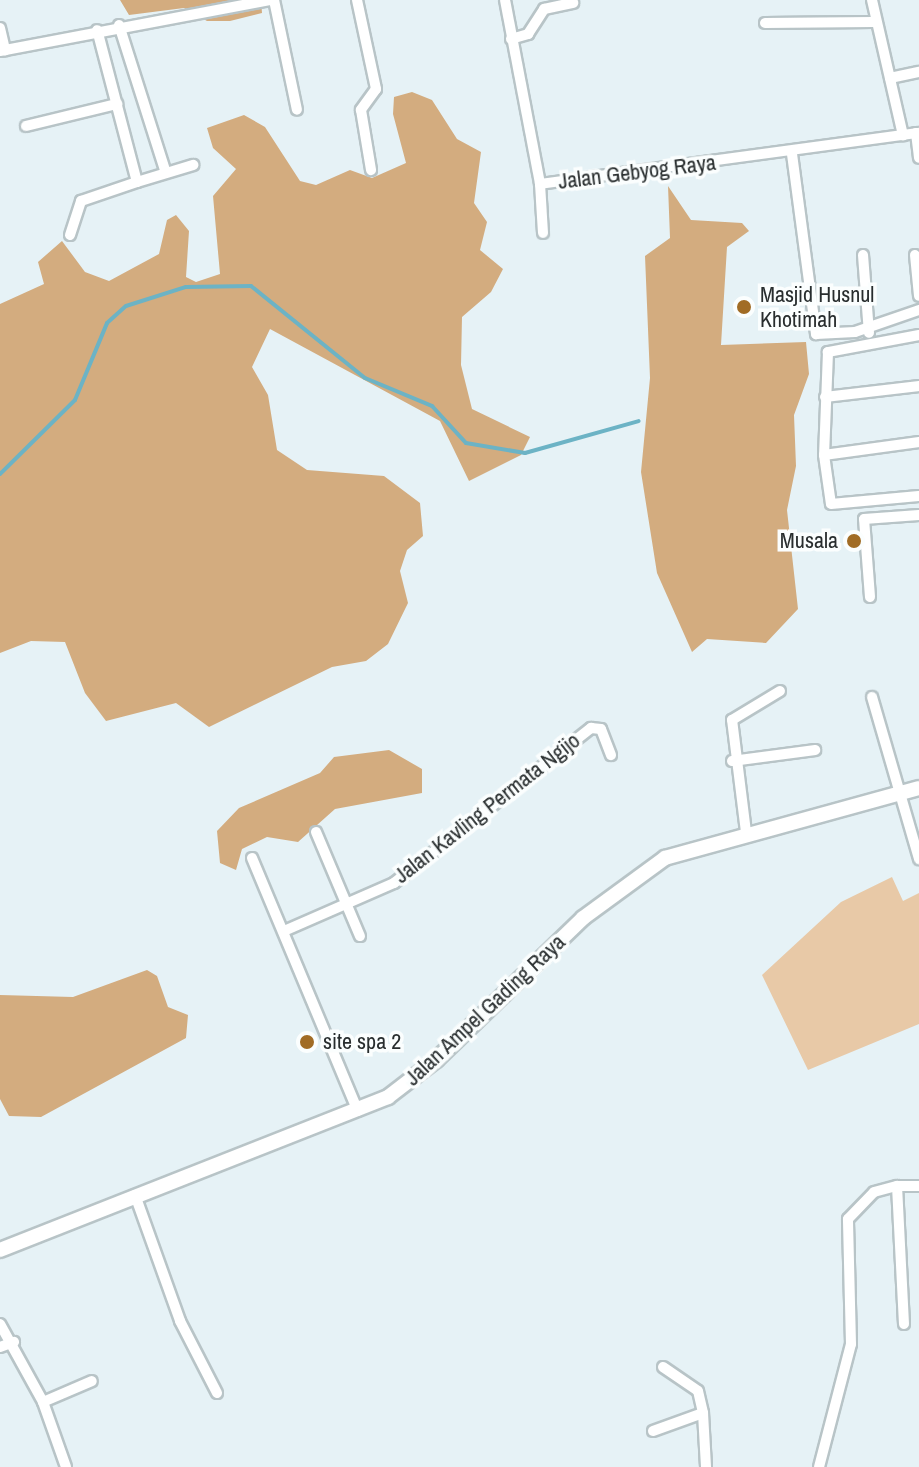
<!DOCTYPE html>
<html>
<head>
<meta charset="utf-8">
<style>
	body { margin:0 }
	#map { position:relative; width:919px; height:1467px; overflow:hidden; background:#e6f2f6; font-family:"Archivo Narrow",sans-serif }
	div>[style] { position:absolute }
	.green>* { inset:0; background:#e8c9a7 }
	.forest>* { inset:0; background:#d3ac7f }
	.stream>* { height:4px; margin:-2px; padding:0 2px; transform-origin:2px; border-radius:2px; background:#6cb3c5 }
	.roads { filter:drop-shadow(2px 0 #b8c4c7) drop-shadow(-2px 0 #b8c4c7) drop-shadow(0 2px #b8c4c7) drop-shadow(0 -2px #b8c4c7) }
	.minor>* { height:10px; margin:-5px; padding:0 5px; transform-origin:5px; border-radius:5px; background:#fff }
	.secondary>* { height:14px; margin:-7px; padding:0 7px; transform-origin:7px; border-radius:7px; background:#fff }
	.dots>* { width:22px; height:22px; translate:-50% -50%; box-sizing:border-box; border:4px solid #fbfefe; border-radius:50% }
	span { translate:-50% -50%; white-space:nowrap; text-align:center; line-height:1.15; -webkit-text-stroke:7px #fbfefe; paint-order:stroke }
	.street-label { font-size:22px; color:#282d2e }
	.poi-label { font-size:22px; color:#282d2e }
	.left { translate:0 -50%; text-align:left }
	.right { translate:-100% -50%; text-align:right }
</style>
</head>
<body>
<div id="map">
	<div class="green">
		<i style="clip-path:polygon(892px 877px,903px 901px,919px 893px,919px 1024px,808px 1070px,762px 975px,841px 902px)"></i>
	</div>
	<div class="forest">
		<i style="clip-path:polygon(120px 0,261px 0,262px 13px,230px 21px,207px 21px,184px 8px,129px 15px)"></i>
		<i style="clip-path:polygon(412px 92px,432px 100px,457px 139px,481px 152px,474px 203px,487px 222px,480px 250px,503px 269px,491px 292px,462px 317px,461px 365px,472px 409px,530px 437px,521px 455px,469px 481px,440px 421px,270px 329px,252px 367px,268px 395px,277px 450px,307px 470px,384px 476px,420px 503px,423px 536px,407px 550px,400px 571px,408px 603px,388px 644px,366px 661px,332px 667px,209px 727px,176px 703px,106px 721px,85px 693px,65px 642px,31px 641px,0 653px,0 304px,44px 284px,38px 262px,62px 241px,85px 272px,109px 281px,159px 254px,167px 220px,176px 215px,189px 231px,186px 277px,196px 282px,220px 274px,213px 196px,236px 169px,213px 148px,207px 128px,244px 115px,265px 127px,300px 181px,316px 185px,350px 170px,372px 178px,406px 163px,393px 114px,394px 97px)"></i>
		<i style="clip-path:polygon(668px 186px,691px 220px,742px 223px,749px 231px,727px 247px,721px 345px,806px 342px,809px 374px,794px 415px,796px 466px,787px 510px,798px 609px,766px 643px,707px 639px,692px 652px,657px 573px,641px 472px,650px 378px,645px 256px,670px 238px)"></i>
		<i style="clip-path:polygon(389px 750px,422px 769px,422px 793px,335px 809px,298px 842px,267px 837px,242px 849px,236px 870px,220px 863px,217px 831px,239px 808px,320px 773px,334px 757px)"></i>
		<i style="clip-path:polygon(147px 970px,157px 976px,168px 1007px,188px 1015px,186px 1038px,41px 1117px,9px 1116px,0 1099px,0 995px,73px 997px)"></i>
	</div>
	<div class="stream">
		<i style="left:0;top:474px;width:105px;rotate:-44.6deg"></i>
		<i style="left:75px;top:400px;width:83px;rotate:-67.4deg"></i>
		<i style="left:107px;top:323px;width:25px;rotate:-42deg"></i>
		<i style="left:126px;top:306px;width:63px;rotate:-17.6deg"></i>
		<i style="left:186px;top:287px;width:65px;rotate:-0.9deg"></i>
		<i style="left:251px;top:286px;width:146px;rotate:38.9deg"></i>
		<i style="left:365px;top:378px;width:73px;rotate:22.7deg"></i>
		<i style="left:432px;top:406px;width:50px;rotate:47.4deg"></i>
		<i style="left:466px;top:443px;width:60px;rotate:9.6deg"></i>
		<i style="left:525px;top:453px;width:118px;rotate:-15.7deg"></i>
	</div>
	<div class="roads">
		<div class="minor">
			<i style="left:274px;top:0;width:112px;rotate:78.2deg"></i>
			<i style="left:357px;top:0;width:91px;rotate:77.9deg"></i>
			<i style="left:376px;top:89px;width:26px;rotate:126deg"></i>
			<i style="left:361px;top:110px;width:61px;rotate:80.5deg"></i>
			<i style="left:505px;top:0;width:187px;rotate:79.2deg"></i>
			<i style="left:540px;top:184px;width:382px;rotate:-7.7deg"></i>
			<i style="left:872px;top:0;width:139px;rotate:77.1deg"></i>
			<i style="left:765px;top:23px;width:108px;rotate:-0.5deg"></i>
			<i style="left:119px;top:25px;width:155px;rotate:72.4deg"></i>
			<i style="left:0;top:28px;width:23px;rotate:77deg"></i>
			<i style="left:511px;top:39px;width:18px;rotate:-16deg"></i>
			<i style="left:528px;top:34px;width:30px;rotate:-57deg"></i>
			<i style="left:544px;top:9px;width:30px;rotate:-12deg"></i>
			<i style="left:0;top:51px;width:276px;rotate:-10.7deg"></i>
			<i style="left:890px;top:78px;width:30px;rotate:-12deg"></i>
			<i style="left:26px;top:126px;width:94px;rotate:-13.6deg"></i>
			<i style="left:916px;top:133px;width:25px;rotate:83deg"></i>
			<i style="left:792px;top:154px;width:182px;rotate:82.4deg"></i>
			<i style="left:816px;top:334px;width:39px;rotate:-3deg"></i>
			<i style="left:855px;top:332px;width:68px;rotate:-19deg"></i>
			<i style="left:137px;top:182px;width:59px;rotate:-16.9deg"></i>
			<i style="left:540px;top:184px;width:49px;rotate:86.5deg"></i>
			<i style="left:70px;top:235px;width:36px;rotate:-72deg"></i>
			<i style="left:81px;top:201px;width:59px;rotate:-18.7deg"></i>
			<i style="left:137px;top:182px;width:157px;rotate:-104.7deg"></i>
			<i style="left:863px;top:255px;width:78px;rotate:85.6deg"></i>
			<i style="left:915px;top:255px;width:41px;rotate:84.4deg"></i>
			<i style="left:919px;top:335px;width:93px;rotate:169.4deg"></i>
			<i style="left:828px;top:352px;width:103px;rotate:92.2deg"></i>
			<i style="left:824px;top:455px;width:49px;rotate:81.9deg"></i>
			<i style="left:831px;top:504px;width:88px;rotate:-5.2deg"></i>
			<i style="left:825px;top:397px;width:95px;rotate:-6.7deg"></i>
			<i style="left:824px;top:455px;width:96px;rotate:-7.8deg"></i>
			<i style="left:870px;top:597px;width:78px;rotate:-94.4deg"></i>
			<i style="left:864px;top:519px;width:55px;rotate:-4.2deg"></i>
			<i style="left:872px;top:697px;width:169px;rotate:73.8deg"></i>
			<i style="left:732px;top:761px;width:84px;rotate:-7.5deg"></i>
			<i style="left:316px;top:832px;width:113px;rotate:67.1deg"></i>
			<i style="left:746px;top:832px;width:113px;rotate:-97.1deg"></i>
			<i style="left:732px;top:720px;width:56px;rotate:-31.1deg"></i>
			<i style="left:252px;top:858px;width:274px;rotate:67.3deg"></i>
			<i style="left:284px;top:931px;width:120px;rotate:-23.6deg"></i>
			<i style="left:394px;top:883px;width:251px;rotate:-38.2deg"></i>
			<i style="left:591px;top:728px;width:10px;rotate:6deg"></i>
			<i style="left:601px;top:729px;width:28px;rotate:69deg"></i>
			<i style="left:135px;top:1195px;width:134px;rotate:70.3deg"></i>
			<i style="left:180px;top:1321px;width:81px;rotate:62.8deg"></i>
			<i style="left:0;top:1324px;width:89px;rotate:61.1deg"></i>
			<i style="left:43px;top:1402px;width:69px;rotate:70.5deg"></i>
			<i style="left:904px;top:1324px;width:138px;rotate:-92.9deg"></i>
			<i style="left:897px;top:1186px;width:22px"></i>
			<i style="left:0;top:1347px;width:15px;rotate:-20deg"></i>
			<i style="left:663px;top:1367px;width:42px;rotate:34.4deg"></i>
			<i style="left:698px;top:1391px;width:23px;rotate:77deg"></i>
			<i style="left:43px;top:1402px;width:53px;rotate:-23.2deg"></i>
			<i style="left:653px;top:1431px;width:53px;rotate:-19.8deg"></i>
			<i style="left:703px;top:1413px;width:54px;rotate:86.8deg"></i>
			<i style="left:819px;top:1467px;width:127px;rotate:-75.4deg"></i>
			<i style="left:851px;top:1344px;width:125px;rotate:-91.4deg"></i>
			<i style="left:848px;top:1219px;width:37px;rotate:-46deg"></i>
			<i style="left:874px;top:1192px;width:24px;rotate:-15deg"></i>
		</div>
		<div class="secondary">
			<i style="left:0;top:1250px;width:417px;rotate:-21.5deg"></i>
			<i style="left:388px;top:1097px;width:61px;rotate:-37.6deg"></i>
			<i style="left:436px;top:1060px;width:204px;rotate:-44deg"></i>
			<i style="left:583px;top:918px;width:102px;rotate:-36.2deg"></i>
			<i style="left:665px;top:858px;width:263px;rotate:-15.4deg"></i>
		</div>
	</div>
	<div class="dots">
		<i style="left:744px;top:307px;background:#a16c25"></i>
		<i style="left:854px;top:541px;background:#a16c25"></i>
		<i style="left:307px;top:1042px;background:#a16c25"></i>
	</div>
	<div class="street-label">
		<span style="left:637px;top:172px;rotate:-7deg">Jalan Gebyog Raya</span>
		<span style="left:487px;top:808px;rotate:-38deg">Jalan Kavling Permata Ngijo</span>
		<span style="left:485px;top:1010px;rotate:-43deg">Jalan Ampel Gading Raya</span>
	</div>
	<div class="poi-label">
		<span class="left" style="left:760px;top:307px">Masjid Husnul<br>Khotimah</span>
		<span class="right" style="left:838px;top:541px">Musala</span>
		<span class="left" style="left:323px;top:1042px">site spa 2</span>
	</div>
</div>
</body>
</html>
